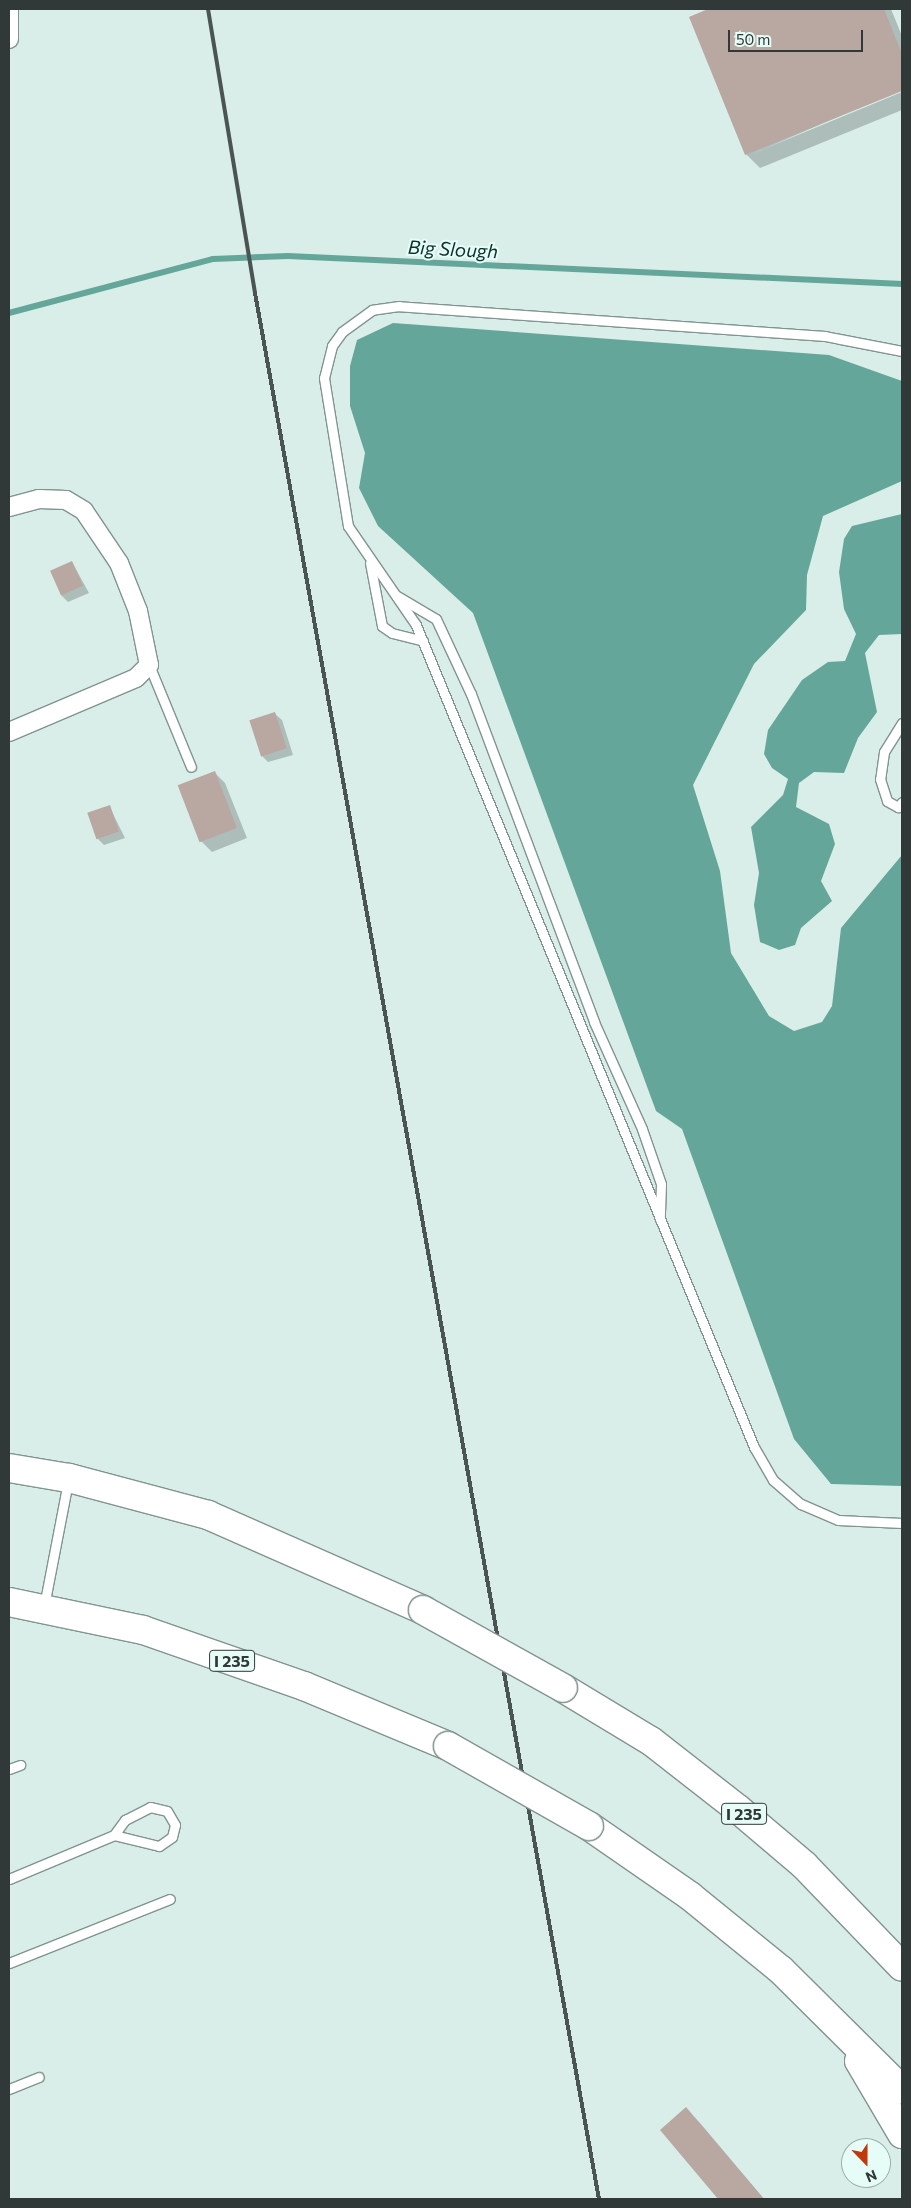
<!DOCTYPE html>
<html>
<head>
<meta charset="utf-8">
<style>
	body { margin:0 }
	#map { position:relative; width:911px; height:2208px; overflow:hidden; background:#d9eee9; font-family:Commissioner,sans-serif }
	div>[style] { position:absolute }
	.water>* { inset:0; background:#64a79a }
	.shadow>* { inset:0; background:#0003 }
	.stream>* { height:5.5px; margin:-2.75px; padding:0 2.75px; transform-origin:2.75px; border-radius:2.75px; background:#64a79a }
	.building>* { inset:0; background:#b9a7a1; transform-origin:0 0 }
	.roads { filter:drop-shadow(1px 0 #819490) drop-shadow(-1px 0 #819490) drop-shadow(0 1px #819490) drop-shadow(0 -1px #819490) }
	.service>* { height:9px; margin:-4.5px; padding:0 4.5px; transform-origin:4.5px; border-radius:4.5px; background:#fff }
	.minor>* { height:18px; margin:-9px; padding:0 9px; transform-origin:9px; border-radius:9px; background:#fff }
	.motorway>* { height:28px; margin:-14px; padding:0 14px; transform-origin:14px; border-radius:14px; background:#fff }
	.rail>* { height:4px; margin:-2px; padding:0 2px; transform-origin:2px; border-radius:2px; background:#4a5453 }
	.bridges { filter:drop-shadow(1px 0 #819490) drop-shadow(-1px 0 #819490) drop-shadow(0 1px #819490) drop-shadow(0 -1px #819490) }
	.motorway-bridge>* { height:28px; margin:-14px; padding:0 14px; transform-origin:14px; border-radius:14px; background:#fff }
	span { translate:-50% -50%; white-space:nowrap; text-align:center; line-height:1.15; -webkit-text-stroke:4px #e6fcf7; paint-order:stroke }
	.shield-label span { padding:1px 4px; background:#e6fcf7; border:1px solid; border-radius:4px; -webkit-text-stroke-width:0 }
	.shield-label { font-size:16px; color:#313938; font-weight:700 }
	.water-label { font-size:19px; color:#0f312b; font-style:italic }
	.frame { position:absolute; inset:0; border:10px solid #313938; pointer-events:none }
	.north { position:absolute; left:841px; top:2138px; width:50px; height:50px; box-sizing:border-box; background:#e6fcf7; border:1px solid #9eaeab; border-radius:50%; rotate:158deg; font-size:14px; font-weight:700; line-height:20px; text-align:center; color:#313938 }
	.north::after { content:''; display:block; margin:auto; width:18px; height:22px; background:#c0380b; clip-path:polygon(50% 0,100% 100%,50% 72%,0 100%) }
	.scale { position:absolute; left:728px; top:30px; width:135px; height:22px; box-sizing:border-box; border:2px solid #313938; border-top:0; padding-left:6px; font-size:15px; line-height:18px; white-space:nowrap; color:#313938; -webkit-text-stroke:4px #e6fcf7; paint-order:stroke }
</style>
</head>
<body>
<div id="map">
	<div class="water">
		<i style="clip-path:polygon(393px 323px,829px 355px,902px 381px,902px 481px,823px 516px,807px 575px,806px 610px,754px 664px,693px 785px,720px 871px,731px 953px,769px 1016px,794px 1031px,822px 1022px,832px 1006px,841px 928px,902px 855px,902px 1486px,831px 1484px,794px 1439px,682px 1129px,656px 1111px,473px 613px,378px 526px,359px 488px,365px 453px,350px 406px,350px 366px,357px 340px)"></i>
		<i style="clip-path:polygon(902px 514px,902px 634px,879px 635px,865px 653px,877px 712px,858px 738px,844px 773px,814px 772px,799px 783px,796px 807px,829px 824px,835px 844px,821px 881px,832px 901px,801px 928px,795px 945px,779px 950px,760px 942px,754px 905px,759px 873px,751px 827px,783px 795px,788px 779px,772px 768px,764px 754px,768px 730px,802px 680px,828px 662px,845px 661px,856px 634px,844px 609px,839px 572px,844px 539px,852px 526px)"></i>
	</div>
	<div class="shadow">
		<i style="clip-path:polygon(711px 9px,891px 9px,902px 36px,902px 89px,752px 154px,902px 92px,902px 110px,760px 168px,746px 154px,690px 17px)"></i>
		<i style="clip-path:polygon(72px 562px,89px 593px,68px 602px,61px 595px)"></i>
		<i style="clip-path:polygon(275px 714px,282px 720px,293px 755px,268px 762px,262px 756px)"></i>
		<i style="clip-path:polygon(214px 772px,225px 783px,247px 838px,212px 852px,201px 841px)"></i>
		<i style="clip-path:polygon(109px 806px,125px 838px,104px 845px,97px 838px)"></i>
		<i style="clip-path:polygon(686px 2109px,700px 2123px,764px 2199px,720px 2199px,662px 2130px)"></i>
	</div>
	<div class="stream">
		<i style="left:9px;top:313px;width:211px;rotate:-14.8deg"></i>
		<i style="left:213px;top:259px;width:75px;rotate:-2.3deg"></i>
		<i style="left:288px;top:256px;width:615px;rotate:2.61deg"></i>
	</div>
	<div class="building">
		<i style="clip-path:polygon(708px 9px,884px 9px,902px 54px,902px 91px,745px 155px,689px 17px)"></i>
		<i style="left:72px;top:561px;width:27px;height:24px;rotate:66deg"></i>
		<i style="left:275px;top:712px;width:38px;height:27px;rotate:72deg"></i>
		<i style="left:215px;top:771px;width:61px;height:40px;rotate:69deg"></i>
		<i style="left:110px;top:805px;width:28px;height:24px;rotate:71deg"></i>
		<i style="clip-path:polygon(686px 2107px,764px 2199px,718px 2199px,660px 2130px)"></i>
	</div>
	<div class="roads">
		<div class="service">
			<i style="left:902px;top:351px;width:78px;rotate:-169deg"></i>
			<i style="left:825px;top:336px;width:427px;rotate:-176deg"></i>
			<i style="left:399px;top:306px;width:27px;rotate:172deg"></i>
			<i style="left:372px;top:310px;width:37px;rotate:144deg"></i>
			<i style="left:342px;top:332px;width:17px;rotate:126deg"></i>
			<i style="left:332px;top:346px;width:33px;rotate:104deg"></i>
			<i style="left:324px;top:378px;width:150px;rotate:80.8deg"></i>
			<i style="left:348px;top:526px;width:120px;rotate:55.5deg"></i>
			<i style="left:416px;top:625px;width:889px;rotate:67.65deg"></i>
			<i style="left:754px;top:1447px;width:38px;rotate:60deg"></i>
			<i style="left:773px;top:1480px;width:37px;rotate:41deg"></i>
			<i style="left:801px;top:1504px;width:40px;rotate:23.4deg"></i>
			<i style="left:838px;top:1520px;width:64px;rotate:2.7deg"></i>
			<i style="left:370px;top:563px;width:64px;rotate:79.2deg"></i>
			<i style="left:382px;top:626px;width:12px;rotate:35deg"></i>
			<i style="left:392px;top:633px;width:32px;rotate:14deg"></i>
			<i style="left:397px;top:596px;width:45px;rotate:30.5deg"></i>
			<i style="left:436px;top:619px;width:83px;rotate:65deg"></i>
			<i style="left:471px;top:694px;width:350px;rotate:69.4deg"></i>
			<i style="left:594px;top:1022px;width:117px;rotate:65.8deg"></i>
			<i style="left:642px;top:1129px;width:58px;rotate:70.9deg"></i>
			<i style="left:661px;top:1184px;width:35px;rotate:92deg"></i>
			<i style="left:149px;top:665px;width:110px;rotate:67.6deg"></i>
			<i style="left:902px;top:723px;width:34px;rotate:122deg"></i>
			<i style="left:884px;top:752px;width:27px;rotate:98deg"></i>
			<i style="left:880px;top:779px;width:23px;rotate:72deg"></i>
			<i style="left:887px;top:801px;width:13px;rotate:29deg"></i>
			<i style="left:898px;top:807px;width:6px;rotate:-51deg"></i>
			<i style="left:44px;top:1606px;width:127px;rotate:-79.1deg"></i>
			<i style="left:9px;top:1769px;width:12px;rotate:-20deg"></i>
			<i style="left:9px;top:1879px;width:114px;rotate:-22.7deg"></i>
			<i style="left:114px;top:1835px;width:19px;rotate:-54deg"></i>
			<i style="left:125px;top:1820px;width:28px;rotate:-27deg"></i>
			<i style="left:150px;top:1807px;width:17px;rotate:13deg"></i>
			<i style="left:167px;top:1811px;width:16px;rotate:60deg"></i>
			<i style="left:175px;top:1825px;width:12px;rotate:104deg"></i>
			<i style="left:172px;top:1837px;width:16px;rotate:145deg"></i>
			<i style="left:159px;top:1846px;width:46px;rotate:-166.3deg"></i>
			<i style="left:9px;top:1963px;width:173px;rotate:-21.7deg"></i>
			<i style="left:9px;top:2089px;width:32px;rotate:-22deg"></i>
		</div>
		<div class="minor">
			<i style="left:9px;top:39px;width:30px;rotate:-90deg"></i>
			<i style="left:9px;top:507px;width:31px;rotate:-15deg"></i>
			<i style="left:39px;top:499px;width:27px;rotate:2deg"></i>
			<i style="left:66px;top:500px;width:21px;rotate:31deg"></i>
			<i style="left:84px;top:511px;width:63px;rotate:56.1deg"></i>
			<i style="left:119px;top:563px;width:52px;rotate:68.4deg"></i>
			<i style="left:138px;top:611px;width:55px;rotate:78.5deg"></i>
			<i style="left:149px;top:665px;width:18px;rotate:135deg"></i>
			<i style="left:136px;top:678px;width:138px;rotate:157deg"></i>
		</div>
		<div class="motorway">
			<i style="left:9px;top:1468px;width:61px;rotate:9.5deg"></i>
			<i style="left:69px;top:1478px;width:144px;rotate:14.9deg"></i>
			<i style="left:208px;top:1515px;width:235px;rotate:23.8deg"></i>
			<i style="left:9px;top:1602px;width:137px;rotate:11.8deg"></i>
			<i style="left:143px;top:1630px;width:170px;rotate:19.2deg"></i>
			<i style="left:304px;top:1686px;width:156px;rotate:22.6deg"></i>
			<i style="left:563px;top:1688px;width:103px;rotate:31.1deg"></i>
			<i style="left:651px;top:1741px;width:110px;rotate:38deg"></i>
			<i style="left:738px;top:1809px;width:87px;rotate:40.3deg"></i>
			<i style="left:804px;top:1865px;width:141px;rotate:46.1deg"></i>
			<i style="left:589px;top:1826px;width:123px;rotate:34.7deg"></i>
			<i style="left:690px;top:1896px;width:117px;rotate:39.1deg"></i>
			<i style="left:781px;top:1970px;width:170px;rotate:44.8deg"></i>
			<i style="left:859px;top:2061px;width:85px;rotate:59.5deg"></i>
		</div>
	</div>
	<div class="rail">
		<i style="left:208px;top:9px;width:288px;rotate:80.6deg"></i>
		<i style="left:255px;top:293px;width:1937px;rotate:79.77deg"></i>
	</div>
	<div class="bridges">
		<div class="motorway-bridge">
			<i style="left:423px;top:1610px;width:160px;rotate:29.1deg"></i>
			<i style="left:448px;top:1746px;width:162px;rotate:29.6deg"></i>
		</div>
	</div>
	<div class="shield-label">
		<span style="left:232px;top:1661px">I 235</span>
		<span style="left:744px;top:1814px">I 235</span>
	</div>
	<div class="water-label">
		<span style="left:453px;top:249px;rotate:3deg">Big Slough</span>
	</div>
	<div class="frame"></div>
	<div class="north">N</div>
	<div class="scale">50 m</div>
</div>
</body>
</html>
